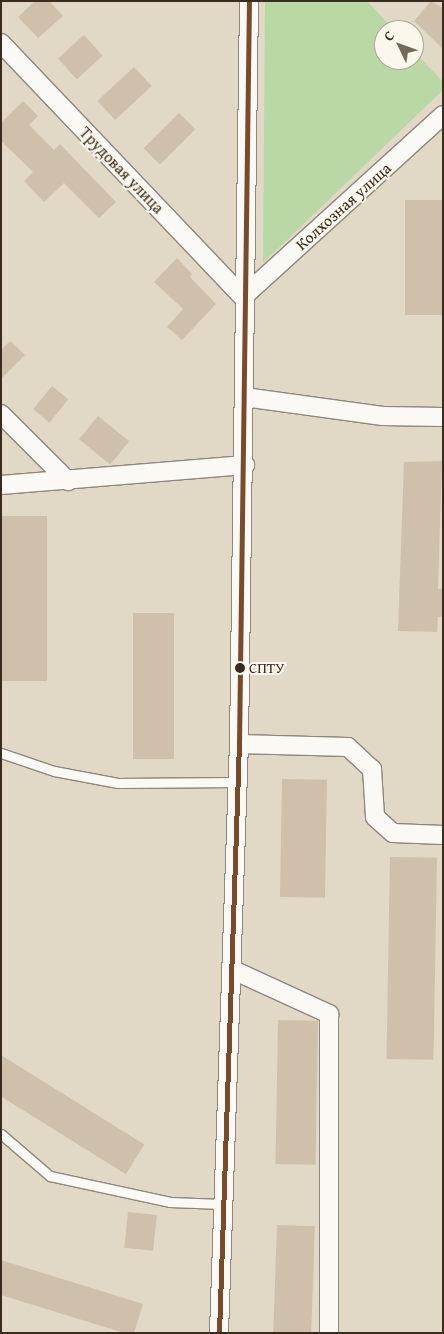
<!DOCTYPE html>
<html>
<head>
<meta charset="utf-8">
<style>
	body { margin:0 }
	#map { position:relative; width:444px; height:1334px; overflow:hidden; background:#e2d8c6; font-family:"Gentium Book Plus",serif }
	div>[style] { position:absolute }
	.green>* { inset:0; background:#bad7a6 }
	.building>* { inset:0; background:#cfc0ab; transform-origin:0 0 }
	.roads { filter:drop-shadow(1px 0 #8f877c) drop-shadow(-1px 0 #8f877c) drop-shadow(0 1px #8f877c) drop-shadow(0 -1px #8f877c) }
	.lane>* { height:9px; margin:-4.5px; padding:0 4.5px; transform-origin:4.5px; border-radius:4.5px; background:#fbf9f6 }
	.street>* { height:18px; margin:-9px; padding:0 9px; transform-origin:9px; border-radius:9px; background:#fbf9f6 }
	.bus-1>* { height:5px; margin:-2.5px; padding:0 2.5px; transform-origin:2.5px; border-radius:2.5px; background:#7a4b2a }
	.dots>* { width:14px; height:14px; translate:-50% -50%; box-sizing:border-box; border:2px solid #fbf7ec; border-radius:50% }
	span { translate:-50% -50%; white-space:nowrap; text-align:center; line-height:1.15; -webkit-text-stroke:4px #fbf7ec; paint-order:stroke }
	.bus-label { font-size:15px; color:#3b2a1e }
	.left { translate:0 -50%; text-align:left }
	.street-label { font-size:16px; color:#3b2a1e }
	.frame { position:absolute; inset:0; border:2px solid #3b2a1e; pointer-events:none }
	.north { position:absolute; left:374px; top:20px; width:50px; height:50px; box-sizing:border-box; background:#fbf7ec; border:1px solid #aea59a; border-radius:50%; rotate:312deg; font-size:14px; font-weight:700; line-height:20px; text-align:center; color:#3b2a1e }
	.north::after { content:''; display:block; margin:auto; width:18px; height:22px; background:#756759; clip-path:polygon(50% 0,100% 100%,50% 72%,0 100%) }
</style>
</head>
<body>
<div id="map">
	<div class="green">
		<i style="clip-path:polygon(265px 1px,367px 1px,394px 30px,384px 30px,384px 60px,414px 60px,414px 51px,443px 82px,443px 90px,263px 263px)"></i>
	</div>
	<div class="building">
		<i style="clip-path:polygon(35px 1px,49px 1px,63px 16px,38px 38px,18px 17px)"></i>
		<i style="clip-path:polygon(431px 1px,443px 8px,443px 49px,414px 21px)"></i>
		<i style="left:84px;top:35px;width:28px;height:35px;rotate:48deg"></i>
		<i style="left:134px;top:67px;width:26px;height:50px;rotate:47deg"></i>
		<i style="clip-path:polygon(23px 101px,38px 116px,29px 125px,54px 150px,60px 144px,116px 202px,99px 218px,64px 183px,44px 202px,24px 181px,33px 172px,1px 141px,1px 123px)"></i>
		<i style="left:179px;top:113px;width:23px;height:50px;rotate:45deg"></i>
		<i style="left:405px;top:200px;width:38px;height:115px"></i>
		<i style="clip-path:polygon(177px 258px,192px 274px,190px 277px,216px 304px,182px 340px,167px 327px,183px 309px,154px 282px)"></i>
		<i style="clip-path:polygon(10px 341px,25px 355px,1px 379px,1px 350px)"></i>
		<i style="left:52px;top:386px;width:21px;height:30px;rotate:39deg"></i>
		<i style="left:98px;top:416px;width:40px;height:30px;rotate:39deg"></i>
		<i style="clip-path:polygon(442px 461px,438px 589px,443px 589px,443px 617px,438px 617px,437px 632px,398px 631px,404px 462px)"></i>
		<i style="left:1px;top:516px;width:46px;height:165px"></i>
		<i style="left:133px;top:613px;width:41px;height:146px"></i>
		<i style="left:282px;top:779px;width:45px;height:118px;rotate:1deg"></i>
		<i style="left:390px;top:857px;width:47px;height:202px;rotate:1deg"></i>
		<i style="left:278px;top:1020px;width:40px;height:144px;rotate:1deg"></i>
		<i style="left:1px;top:1055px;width:169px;height:35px;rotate:32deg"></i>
		<i style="left:128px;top:1212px;width:29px;height:36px;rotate:6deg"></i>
		<i style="left:277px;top:1225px;width:38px;height:108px;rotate:2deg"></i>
		<i style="clip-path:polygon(1px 1260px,143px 1304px,134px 1333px,124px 1333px,1px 1295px)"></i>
	</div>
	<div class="roads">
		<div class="lane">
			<i style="left:1px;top:753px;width:56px;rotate:18.8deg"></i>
			<i style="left:54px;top:771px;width:65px;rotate:10.6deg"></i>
			<i style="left:118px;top:783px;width:120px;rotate:-0.5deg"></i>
			<i style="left:1px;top:1134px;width:65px;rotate:40.6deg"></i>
			<i style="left:50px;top:1176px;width:123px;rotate:12.2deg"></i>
			<i style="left:170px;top:1202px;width:52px;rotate:2.2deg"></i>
		</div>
		<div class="street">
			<i style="left:1px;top:43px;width:351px;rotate:46.4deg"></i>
			<i style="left:243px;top:297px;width:270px;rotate:-42.3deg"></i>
			<i style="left:244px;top:397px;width:140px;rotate:7.8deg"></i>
			<i style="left:383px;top:416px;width:60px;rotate:1deg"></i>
			<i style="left:1px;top:414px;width:95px;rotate:45deg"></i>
			<i style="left:1px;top:485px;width:245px;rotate:-4.7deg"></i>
			<i style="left:239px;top:744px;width:109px;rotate:1.6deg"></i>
			<i style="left:348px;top:747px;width:33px;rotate:43deg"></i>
			<i style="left:372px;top:769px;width:48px;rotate:86.4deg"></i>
			<i style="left:375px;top:817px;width:24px;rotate:42deg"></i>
			<i style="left:393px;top:833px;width:50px;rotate:2.3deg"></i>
			<i style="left:233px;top:970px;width:106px;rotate:24.6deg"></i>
			<i style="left:329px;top:1014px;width:319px;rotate:90deg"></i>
			<i style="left:219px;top:1333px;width:589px;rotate:-88.06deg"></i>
			<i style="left:239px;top:744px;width:743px;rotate:-89.23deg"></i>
		</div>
	</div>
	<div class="bus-1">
		<i style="left:219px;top:1333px;width:589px;rotate:-88.06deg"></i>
		<i style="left:239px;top:744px;width:743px;rotate:-89.23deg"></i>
	</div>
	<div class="dots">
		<i style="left:240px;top:668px;background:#3b2a1e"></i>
	</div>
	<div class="bus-label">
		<span class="left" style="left:249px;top:668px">СПТУ</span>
	</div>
	<div class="street-label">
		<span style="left:122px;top:170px;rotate:46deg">Трудовая улица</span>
		<span style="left:343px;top:206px;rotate:-42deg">Колхозная улица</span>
	</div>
	<div class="frame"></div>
	<div class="north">С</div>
</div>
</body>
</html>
